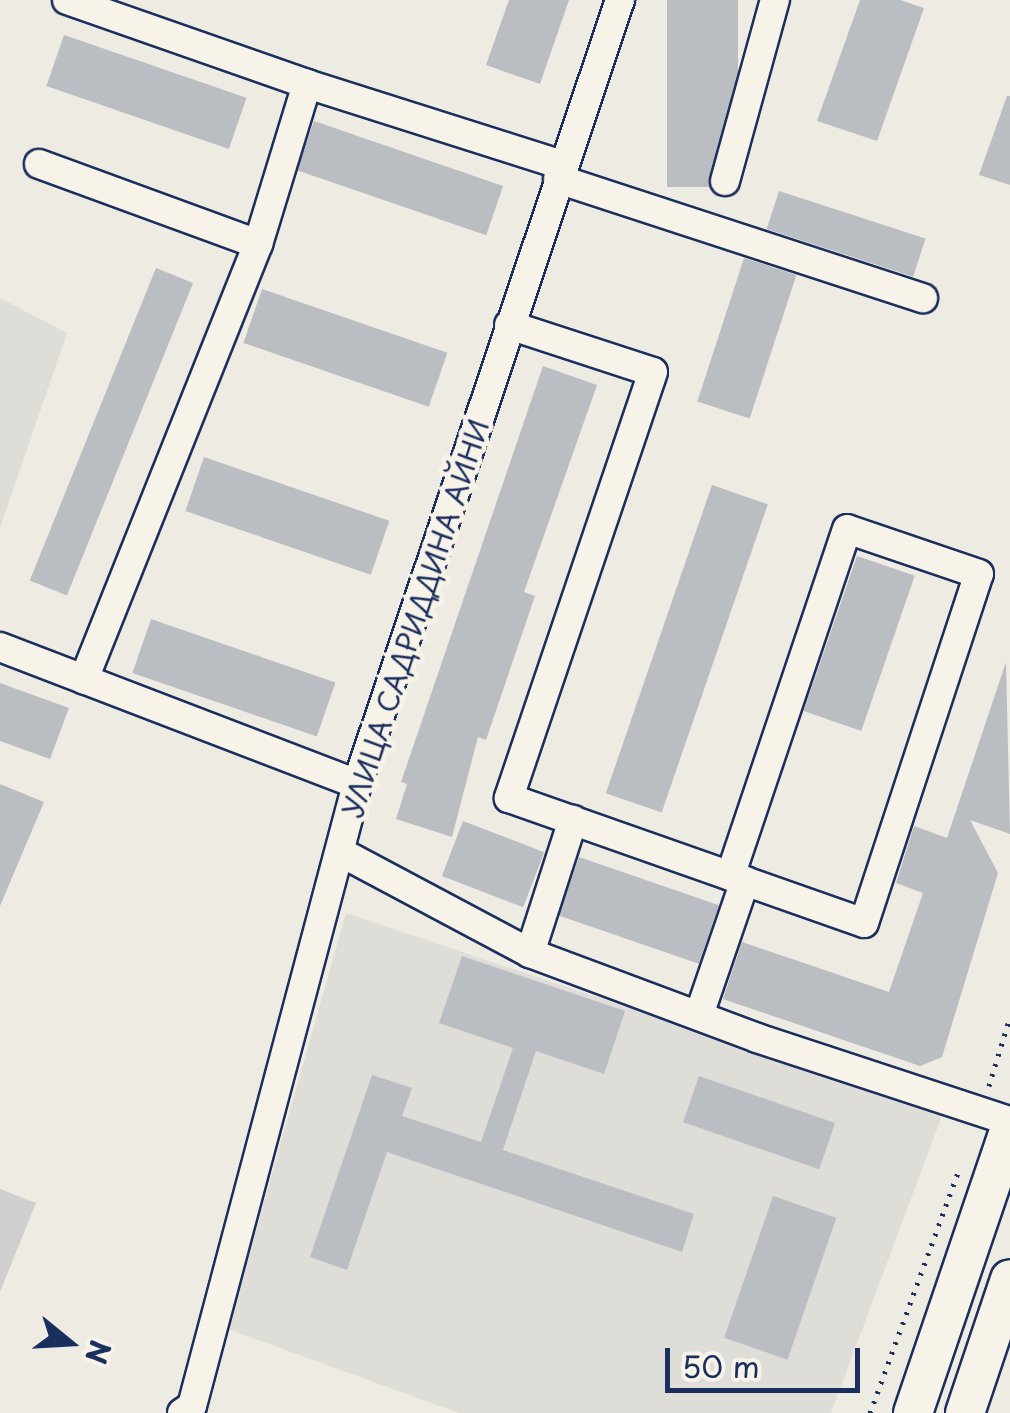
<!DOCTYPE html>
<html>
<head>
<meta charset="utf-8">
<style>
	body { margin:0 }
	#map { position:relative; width:1010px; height:1413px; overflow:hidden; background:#eeebe2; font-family:"Playpen Sans",sans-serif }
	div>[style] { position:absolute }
	.built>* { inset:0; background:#deddd8 }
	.green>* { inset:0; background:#cfcfcf }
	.building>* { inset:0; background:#babdc2; transform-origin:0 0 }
	.path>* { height:5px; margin-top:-2.5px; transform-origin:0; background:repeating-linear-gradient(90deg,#1b2f5e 0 2.5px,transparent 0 10.5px) }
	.roads { filter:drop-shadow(2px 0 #1b2f5e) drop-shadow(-2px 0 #1b2f5e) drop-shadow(0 2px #1b2f5e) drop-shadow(0 -2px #1b2f5e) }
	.minor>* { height:28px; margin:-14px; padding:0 14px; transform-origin:14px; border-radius:14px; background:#f7f3e8 }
	.major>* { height:38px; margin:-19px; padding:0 19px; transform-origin:19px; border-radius:19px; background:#f7f3e8 }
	span { translate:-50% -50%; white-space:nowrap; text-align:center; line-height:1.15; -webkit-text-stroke:10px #f7f3e8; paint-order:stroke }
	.street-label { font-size:28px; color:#1b2f5e }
	.north { position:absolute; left:20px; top:1293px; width:100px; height:100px; -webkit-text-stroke:8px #f7f3e8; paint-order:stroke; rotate:108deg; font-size:28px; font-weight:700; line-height:40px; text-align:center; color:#1b2f5e }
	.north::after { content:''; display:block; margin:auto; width:35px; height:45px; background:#1b2f5e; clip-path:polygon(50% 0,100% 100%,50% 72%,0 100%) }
	.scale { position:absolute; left:665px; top:1348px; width:195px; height:45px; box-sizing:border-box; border:5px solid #1b2f5e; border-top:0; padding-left:12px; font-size:30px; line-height:35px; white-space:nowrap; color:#1b2f5e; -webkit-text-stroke:8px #f7f3e8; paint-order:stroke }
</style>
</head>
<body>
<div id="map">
	<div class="built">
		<i style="clip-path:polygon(0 298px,67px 333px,0 528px)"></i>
		<i style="clip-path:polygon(346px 913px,943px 1113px,831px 1413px,459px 1413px,228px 1329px)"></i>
	</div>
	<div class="green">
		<i style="clip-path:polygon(0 1189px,36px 1203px,0 1292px)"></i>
	</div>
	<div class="building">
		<i style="clip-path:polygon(509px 0,569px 0,540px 84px,486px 65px)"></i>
		<i style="left:667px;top:0;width:71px;height:187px"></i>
		<i style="clip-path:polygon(860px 0,900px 0,924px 8px,877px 141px,817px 121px)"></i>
		<i style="left:64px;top:35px;width:193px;height:54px;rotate:19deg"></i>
		<i style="clip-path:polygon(1007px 96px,1010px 96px,1010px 185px,979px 175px)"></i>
		<i style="left:314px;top:121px;width:200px;height:52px;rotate:19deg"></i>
		<i style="left:779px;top:191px;width:154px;height:40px;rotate:18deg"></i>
		<i style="left:744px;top:258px;width:55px;height:151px;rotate:18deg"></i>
		<i style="left:156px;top:268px;width:40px;height:337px;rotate:22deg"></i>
		<i style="left:262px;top:289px;width:196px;height:57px;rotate:19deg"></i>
		<i style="clip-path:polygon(543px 366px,597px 385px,524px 592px,535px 596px,486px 740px,478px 737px,452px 837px,396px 819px,407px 784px,401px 782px)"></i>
		<i style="left:204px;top:457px;width:196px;height:57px;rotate:19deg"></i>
		<i style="left:712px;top:485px;width:59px;height:326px;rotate:19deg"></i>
		<i style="left:857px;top:556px;width:61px;height:164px;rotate:19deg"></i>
		<i style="left:151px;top:619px;width:195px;height:57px;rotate:19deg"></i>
		<i style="clip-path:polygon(1006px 662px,1010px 834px,970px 820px,998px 873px,942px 1057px,920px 1066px,723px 999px,742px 942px,889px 992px,923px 893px,896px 883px,914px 826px,947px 838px)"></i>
		<i style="clip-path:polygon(0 683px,69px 708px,50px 759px,0 741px)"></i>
		<i style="clip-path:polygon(0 784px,44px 802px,0 906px)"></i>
		<i style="left:463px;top:821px;width:87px;height:59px;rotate:21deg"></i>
		<i style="left:579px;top:857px;width:148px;height:62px;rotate:19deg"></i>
		<i style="clip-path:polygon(462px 956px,625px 1011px,604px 1074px,536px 1051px,503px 1150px,694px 1214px,682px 1252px,387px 1152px,347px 1270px,310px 1257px,372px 1075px,412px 1088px,402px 1116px,481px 1142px,513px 1048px,439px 1023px)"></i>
		<i style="left:699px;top:1076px;width:144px;height:49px;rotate:19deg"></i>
		<i style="left:773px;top:1196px;width:67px;height:150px;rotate:19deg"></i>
	</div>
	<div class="path">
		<i style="left:989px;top:1086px;width:72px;rotate:-73.1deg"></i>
		<i style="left:870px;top:1413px;width:262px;rotate:-69.9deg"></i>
	</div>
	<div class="roads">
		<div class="minor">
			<i style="left:67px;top:0;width:254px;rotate:19.3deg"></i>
			<i style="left:307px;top:84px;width:167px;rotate:107deg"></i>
			<i style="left:258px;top:244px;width:469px;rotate:111.8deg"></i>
			<i style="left:307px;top:84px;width:269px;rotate:17.6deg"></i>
			<i style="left:39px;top:164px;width:233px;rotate:20.1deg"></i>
			<i style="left:558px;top:179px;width:384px;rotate:18.1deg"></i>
			<i style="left:725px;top:181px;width:188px;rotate:-74.6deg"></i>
			<i style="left:509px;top:325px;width:151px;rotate:18.1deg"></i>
			<i style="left:653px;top:372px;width:450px;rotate:108.7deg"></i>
			<i style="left:509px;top:798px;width:376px;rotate:19.4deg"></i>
			<i style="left:864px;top:923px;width:367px;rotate:-71.8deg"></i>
			<i style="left:979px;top:574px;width:139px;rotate:-161.2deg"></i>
			<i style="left:847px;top:529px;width:366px;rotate:108.6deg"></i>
			<i style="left:0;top:647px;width:382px;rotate:21deg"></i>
			<i style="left:342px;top:853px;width:213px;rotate:28deg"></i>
			<i style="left:530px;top:953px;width:242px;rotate:20.5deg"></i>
			<i style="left:757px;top:1038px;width:266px;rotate:18.2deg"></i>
			<i style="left:530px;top:953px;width:140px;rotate:-72.1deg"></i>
			<i style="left:699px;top:1015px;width:142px;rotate:-71.1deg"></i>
			<i style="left:182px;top:1413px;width:12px;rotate:-35deg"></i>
			<i style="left:192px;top:1406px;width:644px;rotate:-75.14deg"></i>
			<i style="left:357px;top:784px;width:827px;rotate:-71.46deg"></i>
		</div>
		<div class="major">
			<i style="left:913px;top:1413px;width:301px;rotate:-71.2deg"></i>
			<i style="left:965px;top:1413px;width:141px;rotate:-71.4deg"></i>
		</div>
	</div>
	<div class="street-label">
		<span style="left:415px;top:618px;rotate:-72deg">УЛИЦА САДРИДДИНА АЙНИ</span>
	</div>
	<div class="north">N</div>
	<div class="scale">50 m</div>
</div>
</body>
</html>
